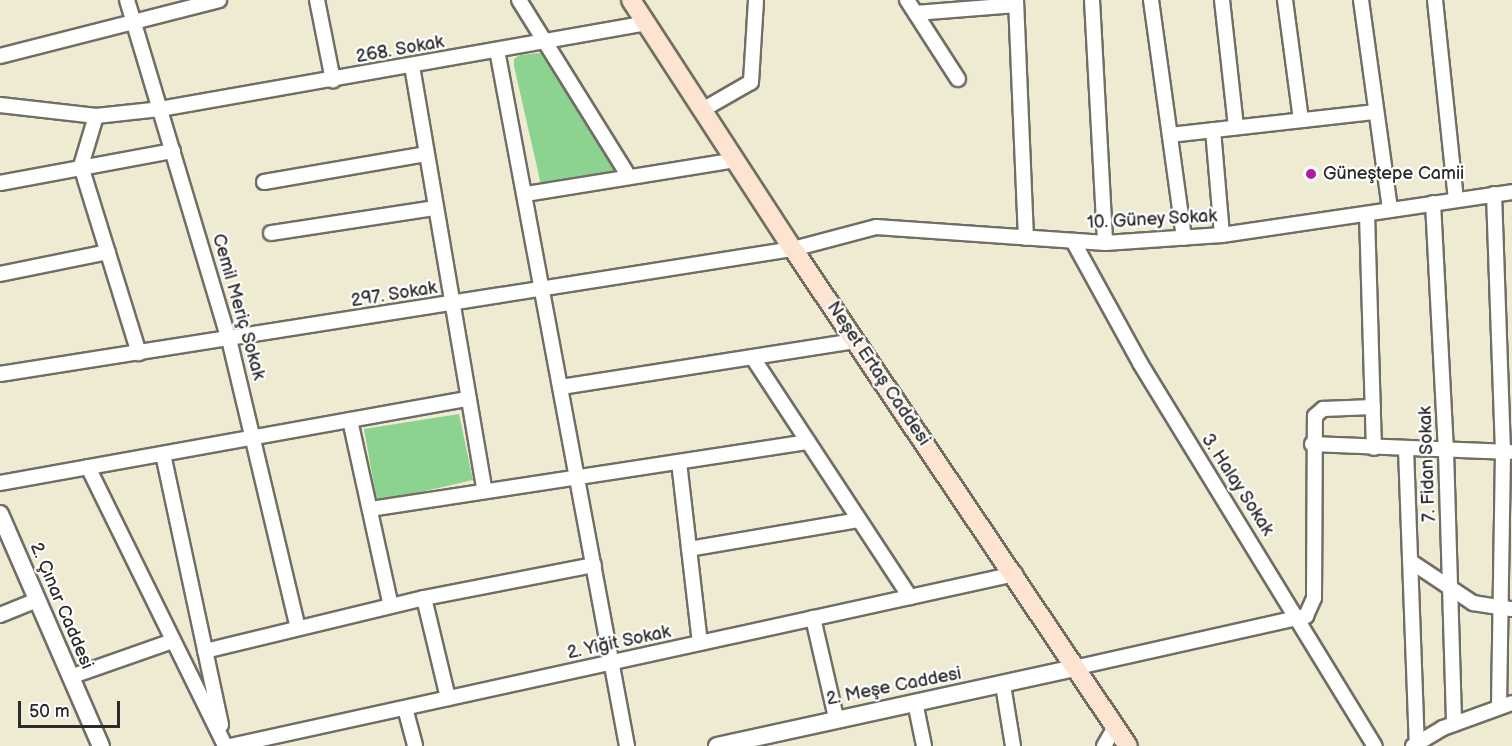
<!DOCTYPE html>
<html>
<head>
<meta charset="utf-8">
<style>
	body { margin:0 }
	#map { position:relative; width:1512px; height:746px; overflow:hidden; background:#efead2; font-family:"Balsamiq Sans",sans-serif }
	div>[style] { position:absolute }
	.green>* { inset:0; background:#8bd38f }
	.roads { filter:drop-shadow(2px 0 #706e65) drop-shadow(-2px 0 #706e65) drop-shadow(0 2px #706e65) drop-shadow(0 -2px #706e65) }
	.minor>* { height:14px; margin:-7px; padding:0 7px; transform-origin:7px; border-radius:7px; background:#fff }
	.tertiary>* { height:16px; margin:-8px; padding:0 8px; transform-origin:8px; border-radius:8px; background:#fff }
	.secondary>* { height:18px; margin:-9px; padding:0 9px; transform-origin:9px; border-radius:9px; background:#fde4d1 }
	.dots>* { width:16px; height:16px; translate:-50% -50%; box-sizing:border-box; border:3px solid #fff; border-radius:50% }
	span { translate:-50% -50%; white-space:nowrap; text-align:center; line-height:1.15; -webkit-text-stroke:4.5px #fff; paint-order:stroke }
	.street-label { font-size:18px; color:#2b2b2b }
	.poi-label { font-size:18px; color:#2b2b2b }
	.left { translate:0 -50%; text-align:left }
	.scale { position:absolute; left:18px; top:701px; width:102px; height:27px; box-sizing:border-box; border:3px solid #2b2b2b; border-top:0; padding-left:8px; font-size:18px; line-height:21px; white-space:nowrap; color:#2b2b2b; -webkit-text-stroke:4px #fff; paint-order:stroke }
</style>
</head>
<body>
<div id="map">
	<div class="green">
		<i style="clip-path:polygon(540px 53px,544px 54px,615px 169px,611px 177px,542px 189px,514px 66px,514px 59px,520px 55px)"></i>
		<i style="clip-path:polygon(459px 414px,473px 480px,381px 501px,376px 496px,364px 429px)"></i>
	</div>
	<div class="roads">
		<div class="minor">
			<i style="left:127px;top:0;width:354px;rotate:73.3deg"></i>
			<i style="left:229px;top:339px;width:297px;rotate:76.6deg"></i>
			<i style="left:317px;top:0;width:82px;rotate:78.7deg"></i>
			<i style="left:519px;top:0;width:208px;rotate:58.1deg"></i>
			<i style="left:907px;top:0;width:94px;rotate:57.2deg"></i>
			<i style="left:1016px;top:0;width:238px;rotate:87.6deg"></i>
			<i style="left:1092px;top:0;width:243px;rotate:86.9deg"></i>
			<i style="left:1151px;top:0;width:240px;rotate:82.1deg"></i>
			<i style="left:1222px;top:0;width:128px;rotate:83.7deg"></i>
			<i style="left:1285px;top:0;width:121px;rotate:82.4deg"></i>
			<i style="left:1361px;top:0;width:212px;rotate:82.1deg"></i>
			<i style="left:1435px;top:0;width:201px;rotate:84deg"></i>
			<i style="left:916px;top:13px;width:100px;rotate:-4.6deg"></i>
			<i style="left:497px;top:50px;width:708px;rotate:79.42deg"></i>
			<i style="left:0;top:56px;width:226px;rotate:-14.3deg"></i>
			<i style="left:412px;top:66px;width:431px;rotate:80.3deg"></i>
			<i style="left:0;top:105px;width:97px;rotate:6.5deg"></i>
			<i style="left:96px;top:116px;width:64px;rotate:-6.2deg"></i>
			<i style="left:160px;top:109px;width:494px;rotate:-10deg"></i>
			<i style="left:704px;top:109px;width:54px;rotate:-29.9deg"></i>
			<i style="left:751px;top:82px;width:82px;rotate:-86.5deg"></i>
			<i style="left:96px;top:116px;width:52px;rotate:106.7deg"></i>
			<i style="left:81px;top:166px;width:196px;rotate:72.8deg"></i>
			<i style="left:1213px;top:130px;width:105px;rotate:85.1deg"></i>
			<i style="left:1170px;top:135px;width:207px;rotate:-6.4deg"></i>
			<i style="left:264px;top:182px;width:164px;rotate:-9.8deg"></i>
			<i style="left:0;top:183px;width:176px;rotate:-10.5deg"></i>
			<i style="left:526px;top:194px;width:213px;rotate:-9.2deg"></i>
			<i style="left:1494px;top:194px;width:258px;rotate:88deg"></i>
			<i style="left:1503px;top:452px;width:255px;rotate:90.9deg"></i>
			<i style="left:1433px;top:203px;width:248px;rotate:87deg"></i>
			<i style="left:1446px;top:451px;width:273px;rotate:88.3deg"></i>
			<i style="left:1367px;top:214px;width:234px;rotate:88.3deg"></i>
			<i style="left:271px;top:233px;width:166px;rotate:-8.7deg"></i>
			<i style="left:1073px;top:241px;width:139px;rotate:61.2deg"></i>
			<i style="left:1140px;top:363px;width:449px;rotate:58.5deg"></i>
			<i style="left:0;top:274px;width:110px;rotate:-11.5deg"></i>
			<i style="left:753px;top:358px;width:286px;rotate:56.7deg"></i>
			<i style="left:0;top:374px;width:803px;rotate:-8.96deg"></i>
			<i style="left:793px;top:249px;width:86px;rotate:-14.8deg"></i>
			<i style="left:876px;top:227px;width:230px;rotate:4deg"></i>
			<i style="left:1105px;top:243px;width:117px;rotate:-3.9deg"></i>
			<i style="left:1222px;top:235px;width:293px;rotate:-8.4deg"></i>
			<i style="left:561px;top:387px;width:299px;rotate:-8.9deg"></i>
			<i style="left:350px;top:420px;width:190px;rotate:77.6deg"></i>
			<i style="left:1312px;top:444px;width:198px;rotate:2.3deg"></i>
			<i style="left:1406px;top:449px;width:294px;rotate:87.9deg"></i>
			<i style="left:163px;top:454px;width:277px;rotate:77.9deg"></i>
			<i style="left:679px;top:462px;width:182px;rotate:83.4deg"></i>
			<i style="left:88px;top:467px;width:311px;rotate:63.8deg"></i>
			<i style="left:0;top:483px;width:476px;rotate:-10.2deg"></i>
			<i style="left:370px;top:509px;width:443px;rotate:-8.7deg"></i>
			<i style="left:689px;top:549px;width:172px;rotate:-9.7deg"></i>
			<i style="left:1410px;top:561px;width:76px;rotate:33.7deg"></i>
			<i style="left:1473px;top:603px;width:39px;rotate:9deg"></i>
			<i style="left:424px;top:598px;width:103px;rotate:76.5deg"></i>
			<i style="left:0;top:615px;width:40px;rotate:-22deg"></i>
			<i style="left:813px;top:618px;width:103px;rotate:77deg"></i>
			<i style="left:205px;top:651px;width:225px;rotate:-13.6deg"></i>
			<i style="left:424px;top:598px;width:173px;rotate:-11deg"></i>
			<i style="left:1078px;top:667px;width:234px;rotate:-12.6deg"></i>
			<i style="left:1306px;top:616px;width:20px;rotate:-66deg"></i>
			<i style="left:1314px;top:598px;width:182px;rotate:-89.7deg"></i>
			<i style="left:1315px;top:416px;width:11px;rotate:-41deg"></i>
			<i style="left:1323px;top:409px;width:50px;rotate:-2.3deg"></i>
			<i style="left:70px;top:677px;width:109px;rotate:-19.3deg"></i>
			<i style="left:1003px;top:685px;width:62px;rotate:80.7deg"></i>
			<i style="left:915px;top:702px;width:45px;rotate:78.4deg"></i>
			<i style="left:405px;top:708px;width:39px;rotate:75deg"></i>
			<i style="left:230px;top:746px;width:804px;rotate:-12.36deg"></i>
			<i style="left:1104px;top:746px;width:22px;rotate:-60deg"></i>
			<i style="left:1413px;top:746px;width:35px;rotate:-31deg"></i>
			<i style="left:1443px;top:728px;width:73px;rotate:-19.9deg"></i>
		</div>
		<div class="tertiary">
			<i style="left:0;top:514px;width:253px;rotate:66.5deg"></i>
			<i style="left:717px;top:746px;width:370px;rotate:-12.3deg"></i>
		</div>
		<div class="secondary">
			<i style="left:631px;top:0;width:297px;rotate:57deg"></i>
			<i style="left:793px;top:249px;width:599px;rotate:56.02deg"></i>
		</div>
	</div>
	<div class="dots">
		<i style="left:1311px;top:174px;background:#b5179e"></i>
	</div>
	<div class="street-label">
		<span style="left:400px;top:50px;rotate:-10deg">268. Sokak</span>
		<span style="left:1152px;top:220px;rotate:-3deg">10. Güney Sokak</span>
		<span style="left:394px;top:295px;rotate:-9deg">297. Sokak</span>
		<span style="left:238px;top:307px;rotate:74deg">Cemil Meriç Sokak</span>
		<span style="left:878px;top:374px;rotate:56deg">Neşet Ertaş Caddesi</span>
		<span style="left:1428px;top:464px;rotate:-92deg">7. Fidan Sokak</span>
		<span style="left:1237px;top:485px;rotate:57deg">3. Halay Sokak</span>
		<span style="left:61px;top:606px;rotate:67deg">2. Çınar Caddesi</span>
		<span style="left:619px;top:643px;rotate:-12deg">2. Yiğit Sokak</span>
		<span style="left:894px;top:687px;rotate:-11deg">2. Meşe Caddesi</span>
	</div>
	<div class="poi-label">
		<span class="left" style="left:1323px;top:174px">Güneştepe Camii</span>
	</div>
	<div class="scale">50 m</div>
</div>
</body>
</html>
